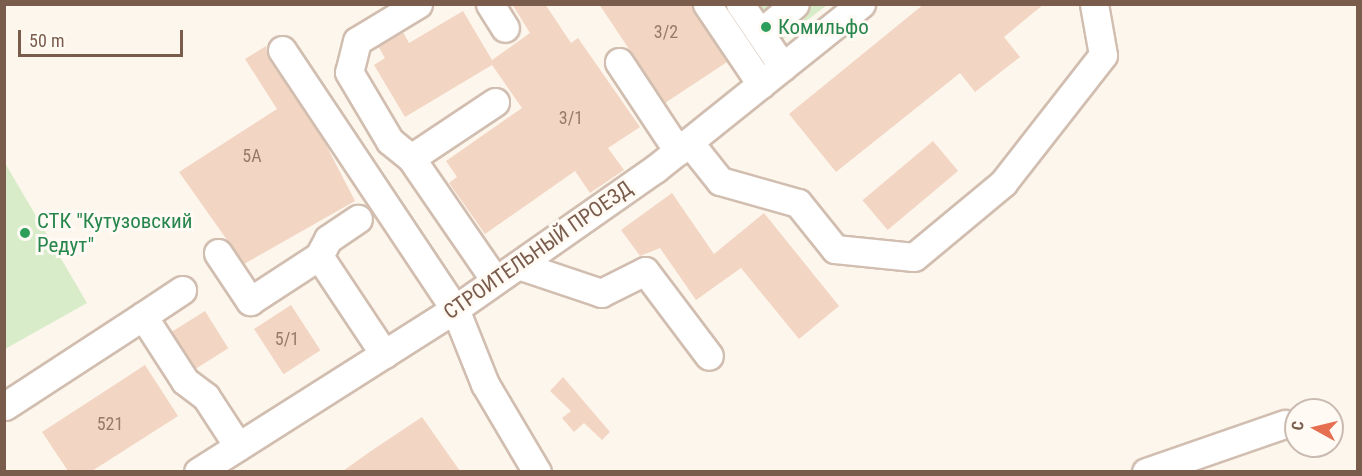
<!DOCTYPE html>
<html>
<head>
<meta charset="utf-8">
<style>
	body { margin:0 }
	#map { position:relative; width:1362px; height:476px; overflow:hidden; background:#fdf6ec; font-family:"Roboto Condensed",sans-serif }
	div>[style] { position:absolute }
	.green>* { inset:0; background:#d8ecc9 }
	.building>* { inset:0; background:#f3d5c3; transform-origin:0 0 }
	.roads { filter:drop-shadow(2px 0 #d1beb0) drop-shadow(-2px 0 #d1beb0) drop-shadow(0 2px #d1beb0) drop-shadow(0 -2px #d1beb0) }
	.minor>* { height:27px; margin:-13.5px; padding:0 13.5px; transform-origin:13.5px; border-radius:13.5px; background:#fff }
	.dots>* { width:16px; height:16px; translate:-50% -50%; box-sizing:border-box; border:3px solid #fffaf3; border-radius:50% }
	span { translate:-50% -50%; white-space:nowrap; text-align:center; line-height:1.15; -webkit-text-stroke:6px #fffaf3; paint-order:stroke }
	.number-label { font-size:18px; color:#987a6a }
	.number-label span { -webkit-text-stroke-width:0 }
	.leisure-label { font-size:21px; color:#27864d }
	.left { translate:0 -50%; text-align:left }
	.street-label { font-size:21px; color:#7a5c4d }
	.frame { position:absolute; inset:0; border:6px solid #7a5c4d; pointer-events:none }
	.north { position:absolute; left:1284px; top:398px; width:60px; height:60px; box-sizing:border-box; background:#fffaf3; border:2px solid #cabbb1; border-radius:50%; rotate:278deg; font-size:16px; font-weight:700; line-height:24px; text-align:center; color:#7a5c4d }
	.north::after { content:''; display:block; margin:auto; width:21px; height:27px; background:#e76f51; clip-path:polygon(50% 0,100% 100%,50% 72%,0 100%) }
	.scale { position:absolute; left:18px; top:30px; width:165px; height:27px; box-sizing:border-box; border:3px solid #7a5c4d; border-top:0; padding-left:8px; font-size:18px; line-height:21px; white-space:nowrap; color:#7a5c4d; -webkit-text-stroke:4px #fffaf3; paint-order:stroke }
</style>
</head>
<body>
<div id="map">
	<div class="green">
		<i style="clip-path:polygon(718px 5px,827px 5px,756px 60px)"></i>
		<i style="clip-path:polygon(5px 163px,87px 303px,5px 349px,4px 349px)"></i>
	</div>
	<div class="building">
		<i style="clip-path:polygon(512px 4px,545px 4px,571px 43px,578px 38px,640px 127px,608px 148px,624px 170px,590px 193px,575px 171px,485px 234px,449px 183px,457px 177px,446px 161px,522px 108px,492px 65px,405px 117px,374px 65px,385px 58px,378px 46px,403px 32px,409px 43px,463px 11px,492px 60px,530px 33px)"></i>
		<i style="clip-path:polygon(599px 4px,691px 4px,727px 62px,665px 103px)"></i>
		<i style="clip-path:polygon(924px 4px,1044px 4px,1004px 37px,1020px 57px,975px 92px,960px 73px,836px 172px,789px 114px)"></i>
		<i style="clip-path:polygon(266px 46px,269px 59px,324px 141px,355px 201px,244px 264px,179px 172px,277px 109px,245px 59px)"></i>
		<i style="left:933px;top:141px;width:39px;height:92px;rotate:50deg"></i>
		<i style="clip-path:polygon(672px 193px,714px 254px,764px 213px,839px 306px,799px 339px,741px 268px,696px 300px,660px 248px,640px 256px,621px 230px)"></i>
		<i style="left:291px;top:305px;width:54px;height:44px;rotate:57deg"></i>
		<i style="left:205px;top:311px;width:44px;height:39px;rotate:58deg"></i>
		<i style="clip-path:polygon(145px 365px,178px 416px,92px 471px,68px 471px,42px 432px)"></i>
		<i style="clip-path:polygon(563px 377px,610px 432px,602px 440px,584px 423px,574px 432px,562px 418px,571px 411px,550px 391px)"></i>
		<i style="clip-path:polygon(422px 417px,460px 471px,343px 471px,371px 451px)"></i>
	</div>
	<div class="roads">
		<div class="minor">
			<i style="left:418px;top:4px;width:71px;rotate:148.8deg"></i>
			<i style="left:357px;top:41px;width:32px;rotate:104deg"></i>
			<i style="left:349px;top:72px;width:80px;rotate:59.3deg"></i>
			<i style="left:390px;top:141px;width:27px;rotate:39deg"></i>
			<i style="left:411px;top:158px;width:148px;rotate:55.5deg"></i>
			<i style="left:490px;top:4px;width:28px;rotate:58deg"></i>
			<i style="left:707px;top:4px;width:97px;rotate:56deg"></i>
			<i style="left:740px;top:4px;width:76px;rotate:55.7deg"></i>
			<i style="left:760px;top:33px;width:45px;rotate:-39.6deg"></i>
			<i style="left:282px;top:50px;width:311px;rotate:56.3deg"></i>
			<i style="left:455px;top:309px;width:81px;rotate:68.2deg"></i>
			<i style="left:485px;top:384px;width:102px;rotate:59.4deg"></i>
			<i style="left:619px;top:62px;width:107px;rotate:56.5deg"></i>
			<i style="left:689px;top:142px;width:50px;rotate:51.5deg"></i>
			<i style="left:720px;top:181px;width:81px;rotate:15.8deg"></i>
			<i style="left:798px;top:203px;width:59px;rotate:51.2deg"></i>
			<i style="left:835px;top:249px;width:79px;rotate:5.8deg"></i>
			<i style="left:914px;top:257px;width:116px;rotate:-39.7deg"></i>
			<i style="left:1003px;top:183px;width:162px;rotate:-52deg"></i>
			<i style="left:1103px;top:55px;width:52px;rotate:-100deg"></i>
			<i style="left:411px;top:158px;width:101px;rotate:-33.7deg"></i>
			<i style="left:218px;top:253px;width:58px;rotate:56.3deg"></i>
			<i style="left:250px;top:301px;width:82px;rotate:-33.1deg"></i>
			<i style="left:319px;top:256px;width:118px;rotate:56.4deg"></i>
			<i style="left:319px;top:256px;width:19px;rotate:-62deg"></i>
			<i style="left:328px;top:239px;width:36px;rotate:-34deg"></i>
			<i style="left:518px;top:265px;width:88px;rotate:18.6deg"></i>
			<i style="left:601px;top:293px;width:49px;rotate:-26.6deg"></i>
			<i style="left:645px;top:271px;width:106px;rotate:53deg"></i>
			<i style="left:143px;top:316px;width:47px;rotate:-33.7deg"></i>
			<i style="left:5px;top:406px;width:165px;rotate:-33.1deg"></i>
			<i style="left:143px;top:316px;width:77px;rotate:57.1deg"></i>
			<i style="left:185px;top:381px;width:26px;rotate:37deg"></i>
			<i style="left:206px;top:397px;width:59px;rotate:56.9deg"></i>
			<i style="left:198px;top:472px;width:304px;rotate:-32.4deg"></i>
			<i style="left:455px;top:309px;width:244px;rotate:-35deg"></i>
			<i style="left:655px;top:169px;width:264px;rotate:-38.7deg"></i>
			<i style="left:1146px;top:472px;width:147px;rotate:-19.1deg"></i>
		</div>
	</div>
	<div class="dots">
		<i style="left:766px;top:27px;background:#2e9e5b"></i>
		<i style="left:25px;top:233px;background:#2e9e5b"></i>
	</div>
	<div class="number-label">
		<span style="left:666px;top:32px">3/2</span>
		<span style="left:571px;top:118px">3/1</span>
		<span style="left:252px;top:156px">5А</span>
		<span style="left:287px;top:339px">5/1</span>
		<span style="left:110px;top:424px">521</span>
	</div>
	<div class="leisure-label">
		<span class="left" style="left:778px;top:27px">Комильфо</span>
		<span class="left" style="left:37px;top:233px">СТК "Кутузовский<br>Редут"</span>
	</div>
	<div class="street-label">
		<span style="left:538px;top:250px;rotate:-35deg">СТРОИТЕЛЬНЫЙ ПРОЕЗД</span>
	</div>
	<div class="frame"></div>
	<div class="north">С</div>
	<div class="scale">50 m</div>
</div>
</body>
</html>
